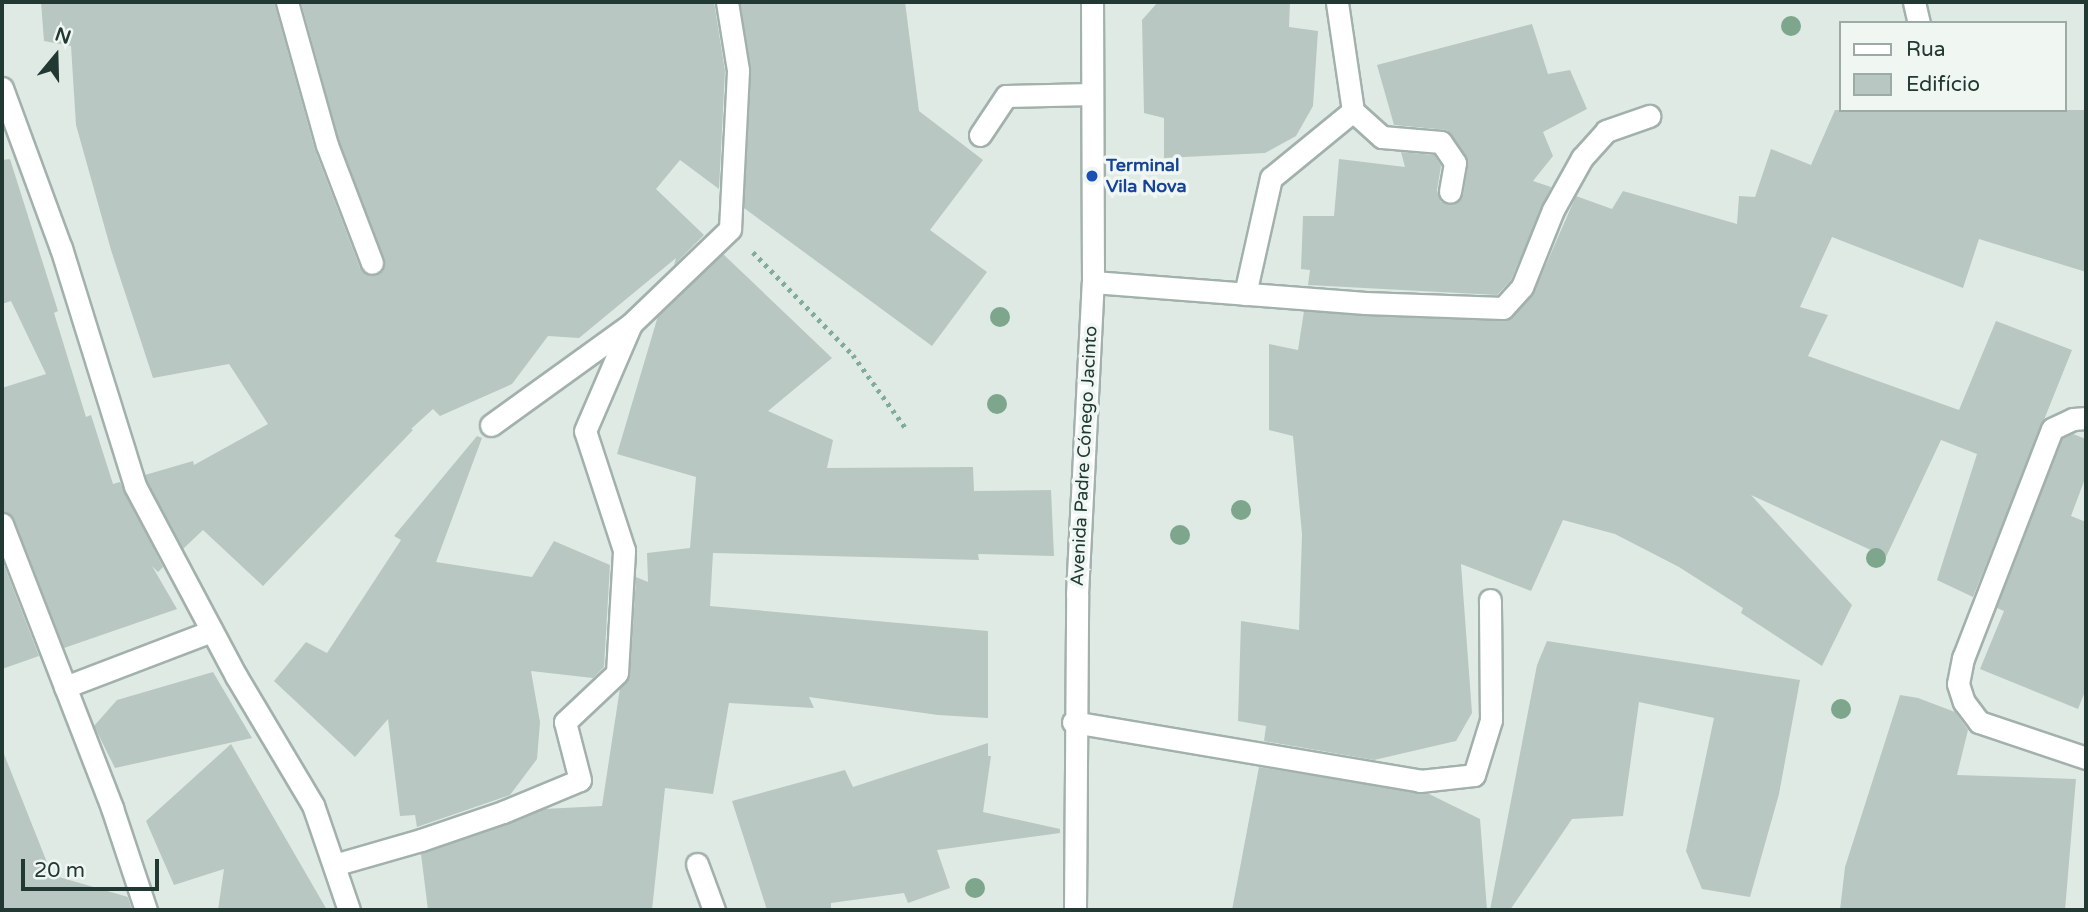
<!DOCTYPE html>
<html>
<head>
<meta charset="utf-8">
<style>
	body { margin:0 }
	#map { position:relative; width:2088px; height:912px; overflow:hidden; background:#dfeae5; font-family:"Varela Round",sans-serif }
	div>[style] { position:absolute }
	.building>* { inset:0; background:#b8c7c1 }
	.path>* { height:4.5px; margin-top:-2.25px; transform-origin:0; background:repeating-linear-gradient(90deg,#81ac9d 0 3.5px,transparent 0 8.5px) }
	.roads { filter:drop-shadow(2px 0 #a2b1ac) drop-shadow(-2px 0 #a2b1ac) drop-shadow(0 2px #a2b1ac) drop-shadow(0 -2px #a2b1ac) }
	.minor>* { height:21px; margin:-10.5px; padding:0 10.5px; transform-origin:10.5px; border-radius:10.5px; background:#fff }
	.trees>* { width:20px; height:20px; margin:-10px; border-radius:50%; background:#7da68c }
	.dots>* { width:19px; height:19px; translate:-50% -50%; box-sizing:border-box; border:4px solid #f0f7f3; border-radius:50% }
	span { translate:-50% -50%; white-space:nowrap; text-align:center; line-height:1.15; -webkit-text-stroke:7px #f0f7f3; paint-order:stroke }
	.transit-label { font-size:18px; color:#164399; font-weight:700 }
	.left { translate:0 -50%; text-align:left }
	.street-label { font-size:18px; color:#213932 }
	.frame { position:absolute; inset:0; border:4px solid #213932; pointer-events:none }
	.legend { position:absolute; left:1839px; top:21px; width:228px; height:91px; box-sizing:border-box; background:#f0f7f3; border:2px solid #9daba6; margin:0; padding:9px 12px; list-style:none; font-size:21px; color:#213932 }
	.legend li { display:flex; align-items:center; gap:14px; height:35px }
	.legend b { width:35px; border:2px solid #9daba6 }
	.north { position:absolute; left:21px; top:21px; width:70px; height:70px; -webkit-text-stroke:5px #f0f7f3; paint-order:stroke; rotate:19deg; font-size:19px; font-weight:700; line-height:28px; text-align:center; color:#213932 }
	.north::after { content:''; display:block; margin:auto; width:24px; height:32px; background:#213932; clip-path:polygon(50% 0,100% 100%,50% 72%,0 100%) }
	.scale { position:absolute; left:21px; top:859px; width:138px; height:32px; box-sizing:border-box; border:4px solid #213932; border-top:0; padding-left:9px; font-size:21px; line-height:24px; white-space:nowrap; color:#213932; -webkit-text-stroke:5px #f0f7f3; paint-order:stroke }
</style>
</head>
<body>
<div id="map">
	<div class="building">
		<i style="clip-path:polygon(41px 2px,274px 2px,315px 150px,360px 268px,371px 276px,383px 271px,384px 258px,339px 141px,301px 2px,714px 2px,725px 71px,719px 189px,680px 160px,656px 189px,704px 235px,674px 265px,676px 258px,579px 338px,548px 336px,512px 384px,440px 416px,433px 409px,411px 429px,413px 430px,263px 586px,203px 530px,183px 549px,147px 481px,145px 475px,193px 461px,194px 465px,268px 424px,229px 364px,153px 378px,111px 250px,76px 125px,71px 46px,44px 41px)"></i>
		<i style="clip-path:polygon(740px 2px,905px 2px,919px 111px,983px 160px,930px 230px,987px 272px,932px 346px,744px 208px,751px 70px)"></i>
		<i style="clip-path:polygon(1158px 2px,1290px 2px,1289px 27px,1318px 31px,1313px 106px,1296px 136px,1265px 153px,1164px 158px,1164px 118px,1144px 113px,1142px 20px)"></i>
		<i style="clip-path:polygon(1532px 24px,1548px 74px,1570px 70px,1587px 109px,1543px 132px,1553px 156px,1533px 181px,1551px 187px,1511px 280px,1497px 295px,1308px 285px,1310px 270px,1301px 269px,1303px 216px,1334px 216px,1339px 159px,1405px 167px,1401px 152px,1434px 155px,1441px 166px,1437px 190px,1441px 202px,1454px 204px,1463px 195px,1468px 165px,1466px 156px,1447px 130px,1394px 125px,1377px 65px)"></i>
		<i style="clip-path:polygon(1835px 110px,2086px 110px,2086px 272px,1979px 239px,1963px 288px,1832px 237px,1800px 307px,1828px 315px,1808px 356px,1959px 410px,1996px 321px,2072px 350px,1973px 597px,1937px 580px,1977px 454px,1941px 440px,1886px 557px,1751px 495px,1852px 605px,1822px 666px,1741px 613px,1743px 608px,1679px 567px,1615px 534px,1563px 520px,1531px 591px,1461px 564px,1472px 713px,1456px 741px,1374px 760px,1264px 741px,1266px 726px,1238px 721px,1241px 621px,1299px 630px,1302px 534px,1293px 436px,1269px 430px,1269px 344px,1298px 350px,1304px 311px,1508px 320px,1534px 292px,1576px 196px,1612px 209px,1623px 191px,1737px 224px,1739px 196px,1755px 197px,1771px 149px,1811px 165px)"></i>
		<i style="clip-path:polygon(10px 159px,58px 311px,54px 313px,86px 417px,91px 415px,113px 484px,120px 482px,163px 567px,158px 572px,152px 566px,177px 609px,64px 648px,14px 519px,2px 511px,2px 388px,46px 374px,11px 301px,2px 304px,2px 160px)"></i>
		<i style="clip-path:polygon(723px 254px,832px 358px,768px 411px,833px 440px,827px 468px,973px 467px,974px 491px,1051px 490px,1054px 556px,978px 554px,979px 560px,713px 553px,710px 606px,988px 631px,988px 718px,938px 715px,809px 697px,814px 708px,729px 703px,713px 794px,665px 788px,652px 910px,428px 910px,421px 854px,544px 809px,602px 806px,620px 688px,630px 674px,636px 577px,648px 582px,647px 553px,690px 548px,696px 477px,617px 454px,658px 316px)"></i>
		<i style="clip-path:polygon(2073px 434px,2086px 439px,2086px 476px,2071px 516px,2086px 522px,2086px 689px,2078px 709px,1980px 669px,2004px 611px,1997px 608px,2062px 439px)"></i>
		<i style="clip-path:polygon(477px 436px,482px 438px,436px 562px,532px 577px,554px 541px,610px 565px,604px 667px,593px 678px,531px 671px,540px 722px,537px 759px,510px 795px,417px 827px,415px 815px,400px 816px,388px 719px,355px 757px,274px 681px,306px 642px,327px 653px,401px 540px,394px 536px)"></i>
		<i style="clip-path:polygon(2px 560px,39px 656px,2px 669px)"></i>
		<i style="clip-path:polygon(1547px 641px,1800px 680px,1779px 794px,1750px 897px,1702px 889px,1686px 851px,1714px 718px,1639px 702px,1623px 816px,1572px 819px,1510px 910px,1490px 910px,1537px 665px)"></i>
		<i style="clip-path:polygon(213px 672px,252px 738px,115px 768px,94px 726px,117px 700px)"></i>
		<i style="clip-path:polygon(1900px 695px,1918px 698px,1955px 712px,1968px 730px,1957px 775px,2076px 779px,2065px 910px,1840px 910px,1845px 867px)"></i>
		<i style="clip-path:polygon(988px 743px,988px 756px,991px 756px,983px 812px,1060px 829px,1060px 833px,937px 850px,950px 888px,908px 903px,904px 893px,831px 903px,831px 910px,767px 910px,732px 801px,845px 770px,853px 787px)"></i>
		<i style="clip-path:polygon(231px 744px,327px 910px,218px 910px,224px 869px,174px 885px,146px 821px)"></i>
		<i style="clip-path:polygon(4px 754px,52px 875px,128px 897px,132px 910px,2px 910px)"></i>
		<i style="clip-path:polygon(1259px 767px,1427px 793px,1480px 819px,1487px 910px,1232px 910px)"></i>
	</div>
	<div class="path">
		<i style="left:753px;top:252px;width:144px;rotate:45.8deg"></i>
		<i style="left:853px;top:355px;width:92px;rotate:54.2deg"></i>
	</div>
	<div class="roads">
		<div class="minor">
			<i style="left:287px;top:2px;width:148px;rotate:74.4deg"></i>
			<i style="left:327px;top:145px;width:126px;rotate:69.1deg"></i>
			<i style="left:1914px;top:2px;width:22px;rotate:77deg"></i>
			<i style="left:2px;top:88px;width:171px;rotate:69.8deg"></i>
			<i style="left:61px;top:248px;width:249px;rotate:72.7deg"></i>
			<i style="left:135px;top:486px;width:215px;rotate:62deg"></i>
			<i style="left:236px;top:676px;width:150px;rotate:59.2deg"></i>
			<i style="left:313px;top:805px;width:111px;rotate:71.1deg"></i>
			<i style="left:1353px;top:111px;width:39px;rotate:42deg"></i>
			<i style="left:1382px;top:137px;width:59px;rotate:4.8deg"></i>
			<i style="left:1441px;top:142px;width:25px;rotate:56deg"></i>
			<i style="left:1455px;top:163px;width:29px;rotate:100deg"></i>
			<i style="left:980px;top:135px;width:47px;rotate:-56.3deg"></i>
			<i style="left:1006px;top:96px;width:86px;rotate:-1.3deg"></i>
			<i style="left:1093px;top:282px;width:273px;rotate:4.4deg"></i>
			<i style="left:1365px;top:303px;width:138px;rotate:2.1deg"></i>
			<i style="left:1503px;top:308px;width:28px;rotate:-48deg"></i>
			<i style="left:1522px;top:287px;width:83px;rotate:-68.1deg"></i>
			<i style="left:1553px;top:210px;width:60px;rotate:-60.9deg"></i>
			<i style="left:1582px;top:158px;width:36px;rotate:-48deg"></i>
			<i style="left:1606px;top:131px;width:46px;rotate:-19.2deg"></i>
			<i style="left:1245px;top:294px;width:119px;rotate:-77.4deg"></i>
			<i style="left:1271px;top:178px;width:106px;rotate:-39.3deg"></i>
			<i style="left:1353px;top:111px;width:110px;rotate:-98.4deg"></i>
			<i style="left:2086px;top:418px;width:13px;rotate:176deg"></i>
			<i style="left:2073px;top:419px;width:23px;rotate:155deg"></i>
			<i style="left:2052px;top:429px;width:246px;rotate:111.2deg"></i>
			<i style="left:1963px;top:658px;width:26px;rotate:101deg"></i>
			<i style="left:1958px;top:684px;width:19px;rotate:72deg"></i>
			<i style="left:1964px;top:702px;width:25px;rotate:53deg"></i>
			<i style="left:1979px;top:722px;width:113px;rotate:18.6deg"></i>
			<i style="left:491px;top:425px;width:173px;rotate:-35.8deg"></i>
			<i style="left:631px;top:324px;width:137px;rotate:-43.8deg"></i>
			<i style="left:730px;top:229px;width:159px;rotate:-87.1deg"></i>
			<i style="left:738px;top:70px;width:69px;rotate:-99.2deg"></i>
			<i style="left:2px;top:524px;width:305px;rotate:68.8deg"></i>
			<i style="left:112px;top:808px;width:108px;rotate:71.6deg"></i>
			<i style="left:65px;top:687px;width:157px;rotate:-20.9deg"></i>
			<i style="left:1073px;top:722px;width:352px;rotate:9.6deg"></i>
			<i style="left:1420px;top:781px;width:54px;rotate:-6.3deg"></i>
			<i style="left:1474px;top:775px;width:58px;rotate:-72.8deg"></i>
			<i style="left:1491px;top:720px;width:120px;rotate:-90.5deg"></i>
			<i style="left:697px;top:864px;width:49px;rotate:69.7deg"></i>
			<i style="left:334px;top:865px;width:91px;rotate:-16deg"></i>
			<i style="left:421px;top:840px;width:87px;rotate:-18.9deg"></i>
			<i style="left:503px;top:812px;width:83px;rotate:-22.6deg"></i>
			<i style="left:580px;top:780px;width:60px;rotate:-104.5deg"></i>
			<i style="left:565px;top:722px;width:71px;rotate:-43.3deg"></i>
			<i style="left:617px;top:673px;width:123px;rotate:-86.7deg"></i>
			<i style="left:624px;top:550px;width:125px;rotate:-108.1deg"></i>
			<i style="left:585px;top:431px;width:116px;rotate:-66.7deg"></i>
			<i style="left:1075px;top:910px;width:316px;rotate:-89.6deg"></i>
			<i style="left:1077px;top:594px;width:312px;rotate:-87.1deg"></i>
			<i style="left:1093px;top:282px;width:280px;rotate:-90.2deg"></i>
		</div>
	</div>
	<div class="trees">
		<i style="left:1791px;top:26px"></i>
		<i style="left:1000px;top:317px"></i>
		<i style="left:997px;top:404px"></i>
		<i style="left:1241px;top:510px"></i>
		<i style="left:1180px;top:535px"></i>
		<i style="left:1876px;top:558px"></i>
		<i style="left:1841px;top:709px"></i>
		<i style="left:975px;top:888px"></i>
	</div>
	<div class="dots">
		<i style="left:1092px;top:176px;background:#1a4fb4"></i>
	</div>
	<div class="transit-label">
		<span class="left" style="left:1106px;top:176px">Terminal<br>Vila Nova</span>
	</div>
	<div class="street-label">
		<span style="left:1084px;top:456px;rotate:-87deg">Avenida Padre Cónego Jacinto</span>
	</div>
	<div class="frame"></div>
	<ul class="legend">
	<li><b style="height:9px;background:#fff"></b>Rua</li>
	<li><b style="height:19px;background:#b8c7c1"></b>Edifício</li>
	</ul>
	<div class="north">N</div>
	<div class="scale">20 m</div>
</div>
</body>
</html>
